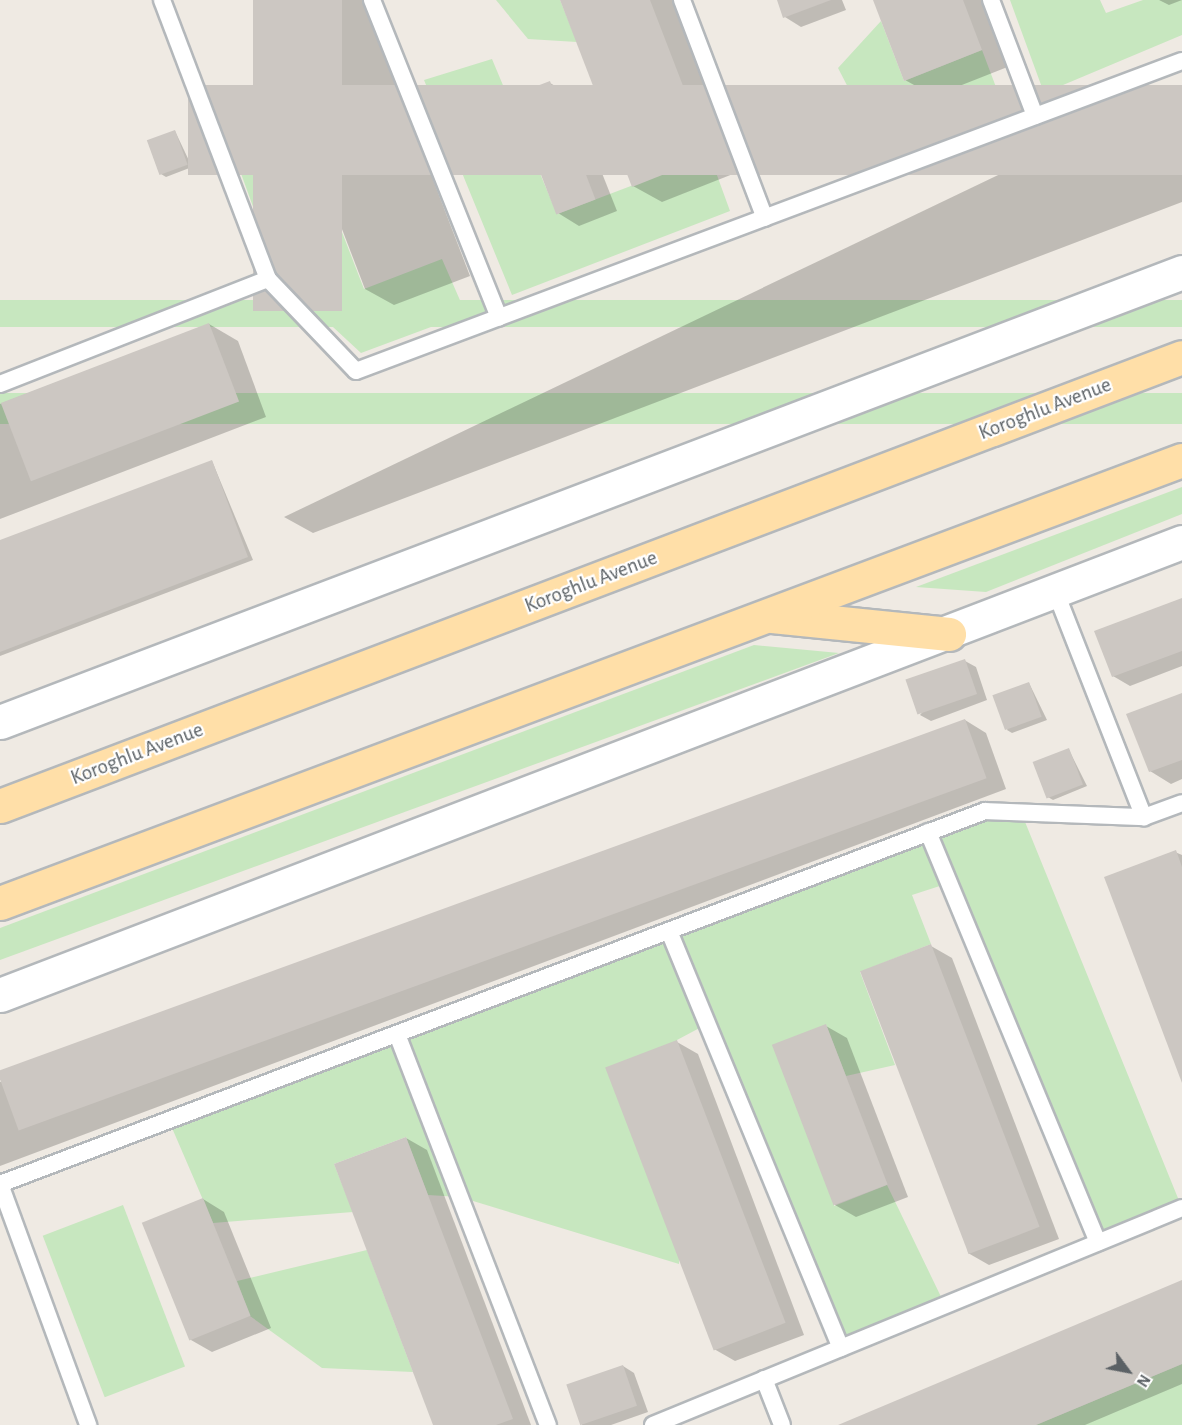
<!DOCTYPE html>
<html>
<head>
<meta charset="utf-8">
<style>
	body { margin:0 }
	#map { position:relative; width:1182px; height:1425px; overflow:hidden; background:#efeae3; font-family:"Alegreya Sans",sans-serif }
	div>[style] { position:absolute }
	.green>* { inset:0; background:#c7e7bf; transform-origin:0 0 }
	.shadow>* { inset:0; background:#0003 }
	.building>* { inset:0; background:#ccc7c2; transform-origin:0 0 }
	.roads { filter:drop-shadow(2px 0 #b4b8bb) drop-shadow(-2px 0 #b4b8bb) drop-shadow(0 2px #b4b8bb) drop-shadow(0 -2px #b4b8bb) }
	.service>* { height:16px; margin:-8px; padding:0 8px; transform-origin:8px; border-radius:8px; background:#fff }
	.minor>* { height:33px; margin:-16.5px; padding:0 16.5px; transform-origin:16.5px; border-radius:16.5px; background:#fff }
	.primary>* { height:33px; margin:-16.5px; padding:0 16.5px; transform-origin:16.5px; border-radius:16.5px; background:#ffdfa8 }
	span { translate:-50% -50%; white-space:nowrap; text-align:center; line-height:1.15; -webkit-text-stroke:4.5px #fff; paint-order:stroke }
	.street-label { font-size:21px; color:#5b6165 }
	.north { position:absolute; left:1098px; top:1341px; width:60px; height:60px; -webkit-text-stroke:4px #fff; paint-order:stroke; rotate:122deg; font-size:16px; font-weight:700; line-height:24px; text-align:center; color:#5b6165 }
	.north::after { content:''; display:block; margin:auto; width:21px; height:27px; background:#5b6165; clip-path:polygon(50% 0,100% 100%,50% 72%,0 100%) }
</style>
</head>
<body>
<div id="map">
	<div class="green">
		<i style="clip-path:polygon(496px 0,560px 0,577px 42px,528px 39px)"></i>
		<i style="clip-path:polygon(1010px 0,1100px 0,1106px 13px,1143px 0,1182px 0,1182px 35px,1044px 93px)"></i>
		<i style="clip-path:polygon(881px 21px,904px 81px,982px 50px,1005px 111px,881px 151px,838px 68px)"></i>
		<i style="clip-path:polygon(492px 59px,557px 214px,710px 156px,730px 211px,512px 295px,424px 80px)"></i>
		<i style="clip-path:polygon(294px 108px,364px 289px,442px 259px,466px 314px,361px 353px,278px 276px,226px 132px)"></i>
		<i style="left:1182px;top:300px;width:27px;height:1264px;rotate:90deg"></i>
		<i style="left:1182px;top:393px;width:31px;height:1263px;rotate:90deg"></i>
		<i style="clip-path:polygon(1182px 487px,1182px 514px,986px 592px,916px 587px)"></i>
		<i style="clip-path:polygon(754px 645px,839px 653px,0 960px,0 928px)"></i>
		<i style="clip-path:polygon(985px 811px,1021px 812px,1182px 1208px,1098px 1242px,949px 883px,912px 895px,931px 944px,860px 972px,895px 1065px,846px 1076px,826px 1025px,834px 1206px,887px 1185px,945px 1305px,841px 1348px,707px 1024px,677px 1040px,679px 1264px,460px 1197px,428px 1195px,406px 1137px,334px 1164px,353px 1212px,213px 1223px,169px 1121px)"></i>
		<i style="left:123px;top:1205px;width:173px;height:86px;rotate:69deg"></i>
		<i style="clip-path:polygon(367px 1250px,413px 1372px,322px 1368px,250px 1316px,237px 1281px)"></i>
		<i style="clip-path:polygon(1182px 1364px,1182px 1425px,1036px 1425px)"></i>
	</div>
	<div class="shadow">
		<i style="clip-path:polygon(254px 0,364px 0,470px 276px,394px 305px,365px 289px)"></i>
		<i style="clip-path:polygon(562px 0,672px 0,738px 172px,662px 202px,633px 186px)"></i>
		<i style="clip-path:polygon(778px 0,842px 0,846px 10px,801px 27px,785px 17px)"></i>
		<i style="clip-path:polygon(875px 0,984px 0,1010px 66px,934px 96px,905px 80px)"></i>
		<i style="clip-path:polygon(1159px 0,1182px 0,1169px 5px)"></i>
		<i style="clip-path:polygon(550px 83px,571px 95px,617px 211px,579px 226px,558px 213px)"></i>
		<i style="clip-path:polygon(1182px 87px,1182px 202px,313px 533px,284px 517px)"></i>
		<i style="clip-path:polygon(175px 131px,192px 167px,166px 177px,161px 174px)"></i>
		<i style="clip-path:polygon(209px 324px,238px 341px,266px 417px,0 519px,0 404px)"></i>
		<i style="clip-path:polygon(212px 461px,253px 560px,0 656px,0 542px)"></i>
		<i style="clip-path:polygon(1182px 599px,1182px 666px,1130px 686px,1113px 676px)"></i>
		<i style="clip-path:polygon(965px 661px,976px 667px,987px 700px,931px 721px,920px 715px)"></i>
		<i style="clip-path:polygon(1029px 683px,1047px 720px,1012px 733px,1007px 730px)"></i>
		<i style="clip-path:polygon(1182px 695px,1182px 779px,1171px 784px,1150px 771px)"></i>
		<i style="clip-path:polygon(965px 720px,986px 733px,1006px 789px,0 1166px,0 1082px)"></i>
		<i style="clip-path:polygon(1069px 750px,1087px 786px,1053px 800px,1048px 797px)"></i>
		<i style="clip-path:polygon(1175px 852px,1182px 855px,1182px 1080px)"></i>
		<i style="clip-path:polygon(931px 946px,952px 958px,1059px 1239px,989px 1265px,968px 1253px)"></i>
		<i style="clip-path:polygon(826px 1026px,847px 1038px,908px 1197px,856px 1217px,835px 1205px)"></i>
		<i style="clip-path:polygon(677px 1042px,698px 1054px,804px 1335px,735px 1361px,714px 1349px)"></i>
		<i style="clip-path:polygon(406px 1138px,427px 1150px,531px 1425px,435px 1425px)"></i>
		<i style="clip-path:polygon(203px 1199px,224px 1212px,271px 1328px,212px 1352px,191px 1340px)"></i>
		<i style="clip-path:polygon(1182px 1282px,1182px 1384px,1085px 1425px,842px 1425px)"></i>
		<i style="clip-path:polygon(623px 1366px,634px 1373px,648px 1412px,611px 1425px,582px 1425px,568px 1386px)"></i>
	</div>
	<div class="building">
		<i style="left:253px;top:0;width:89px;height:311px"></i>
		<i style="clip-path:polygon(560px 0,650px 0,710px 156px,632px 187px)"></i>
		<i style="clip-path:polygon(777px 0,831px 0,783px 18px)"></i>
		<i style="clip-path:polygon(873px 0,963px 0,982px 50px,904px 81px)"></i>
		<i style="left:550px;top:81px;width:127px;height:42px;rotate:69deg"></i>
		<i style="left:1182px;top:85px;width:90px;height:994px;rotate:90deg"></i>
		<i style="left:175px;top:130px;width:37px;height:30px;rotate:70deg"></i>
		<i style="left:209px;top:323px;width:84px;height:223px;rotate:69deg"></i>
		<i style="clip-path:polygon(212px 460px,248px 557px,0 652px,0 540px)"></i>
		<i style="clip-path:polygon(1182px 598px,1182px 651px,1112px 677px,1094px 631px)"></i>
		<i style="left:965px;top:659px;width:37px;height:63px;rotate:71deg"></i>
		<i style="left:1029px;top:682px;width:37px;height:39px;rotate:70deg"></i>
		<i style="clip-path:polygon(1182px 693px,1182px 760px,1149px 772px,1126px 714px)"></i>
		<i style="left:965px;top:719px;width:63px;height:1030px;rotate:70deg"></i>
		<i style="left:1069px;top:748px;width:39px;height:39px;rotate:69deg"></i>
		<i style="clip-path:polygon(1176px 850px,1182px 867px,1182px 1083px,1104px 877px)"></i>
		<i style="left:931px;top:944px;width:303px;height:76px;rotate:69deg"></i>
		<i style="left:826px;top:1024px;width:172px;height:58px;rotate:69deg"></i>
		<i style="left:677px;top:1040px;width:303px;height:77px;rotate:69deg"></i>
		<i style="clip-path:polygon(406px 1137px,513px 1419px,496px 1425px,433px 1425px,334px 1164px)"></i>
		<i style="left:203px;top:1198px;width:127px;height:66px;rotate:68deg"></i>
		<i style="clip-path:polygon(1182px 1280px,1182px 1364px,1036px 1425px,838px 1425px)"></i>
		<i style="left:623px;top:1365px;width:43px;height:60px;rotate:71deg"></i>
	</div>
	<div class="roads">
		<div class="service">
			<i style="left:162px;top:0;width:298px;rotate:69.2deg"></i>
			<i style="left:268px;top:279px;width:127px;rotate:46.3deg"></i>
			<i style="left:356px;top:371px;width:882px;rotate:-20.57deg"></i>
			<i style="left:372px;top:0;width:342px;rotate:68.2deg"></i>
			<i style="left:682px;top:0;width:233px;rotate:69.2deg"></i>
			<i style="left:991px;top:0;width:124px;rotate:69.2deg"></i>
			<i style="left:0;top:384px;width:288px;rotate:-21.4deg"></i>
			<i style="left:1056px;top:593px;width:241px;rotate:68.6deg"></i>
			<i style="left:1144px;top:817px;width:40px;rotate:-20.2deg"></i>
			<i style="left:928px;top:832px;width:444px;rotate:67.5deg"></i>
			<i style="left:669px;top:931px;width:451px;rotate:67.6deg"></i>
			<i style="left:397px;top:1034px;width:419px;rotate:68.9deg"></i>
			<i style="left:0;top:1184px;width:1053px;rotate:-20.74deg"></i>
			<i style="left:985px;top:811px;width:159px;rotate:2.2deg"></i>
			<i style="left:0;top:1184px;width:257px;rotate:69.9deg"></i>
			<i style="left:764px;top:1379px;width:49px;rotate:68.6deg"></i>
			<i style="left:653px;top:1425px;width:572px;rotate:-22.3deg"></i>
		</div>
		<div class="minor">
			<i style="left:0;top:722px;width:1265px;rotate:-20.84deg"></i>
			<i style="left:0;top:995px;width:1266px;rotate:-20.97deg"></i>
		</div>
		<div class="primary">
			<i style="left:772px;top:616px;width:178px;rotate:5.8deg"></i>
			<i style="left:0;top:806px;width:1264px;rotate:-20.8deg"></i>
			<i style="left:0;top:903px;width:1262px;rotate:-20.55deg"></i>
		</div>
	</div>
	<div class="street-label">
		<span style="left:1045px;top:409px;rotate:-21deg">Koroghlu Avenue</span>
		<span style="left:591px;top:582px;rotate:-21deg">Koroghlu Avenue</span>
		<span style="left:137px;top:754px;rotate:-21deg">Koroghlu Avenue</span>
	</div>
	<div class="north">N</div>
</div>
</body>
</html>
